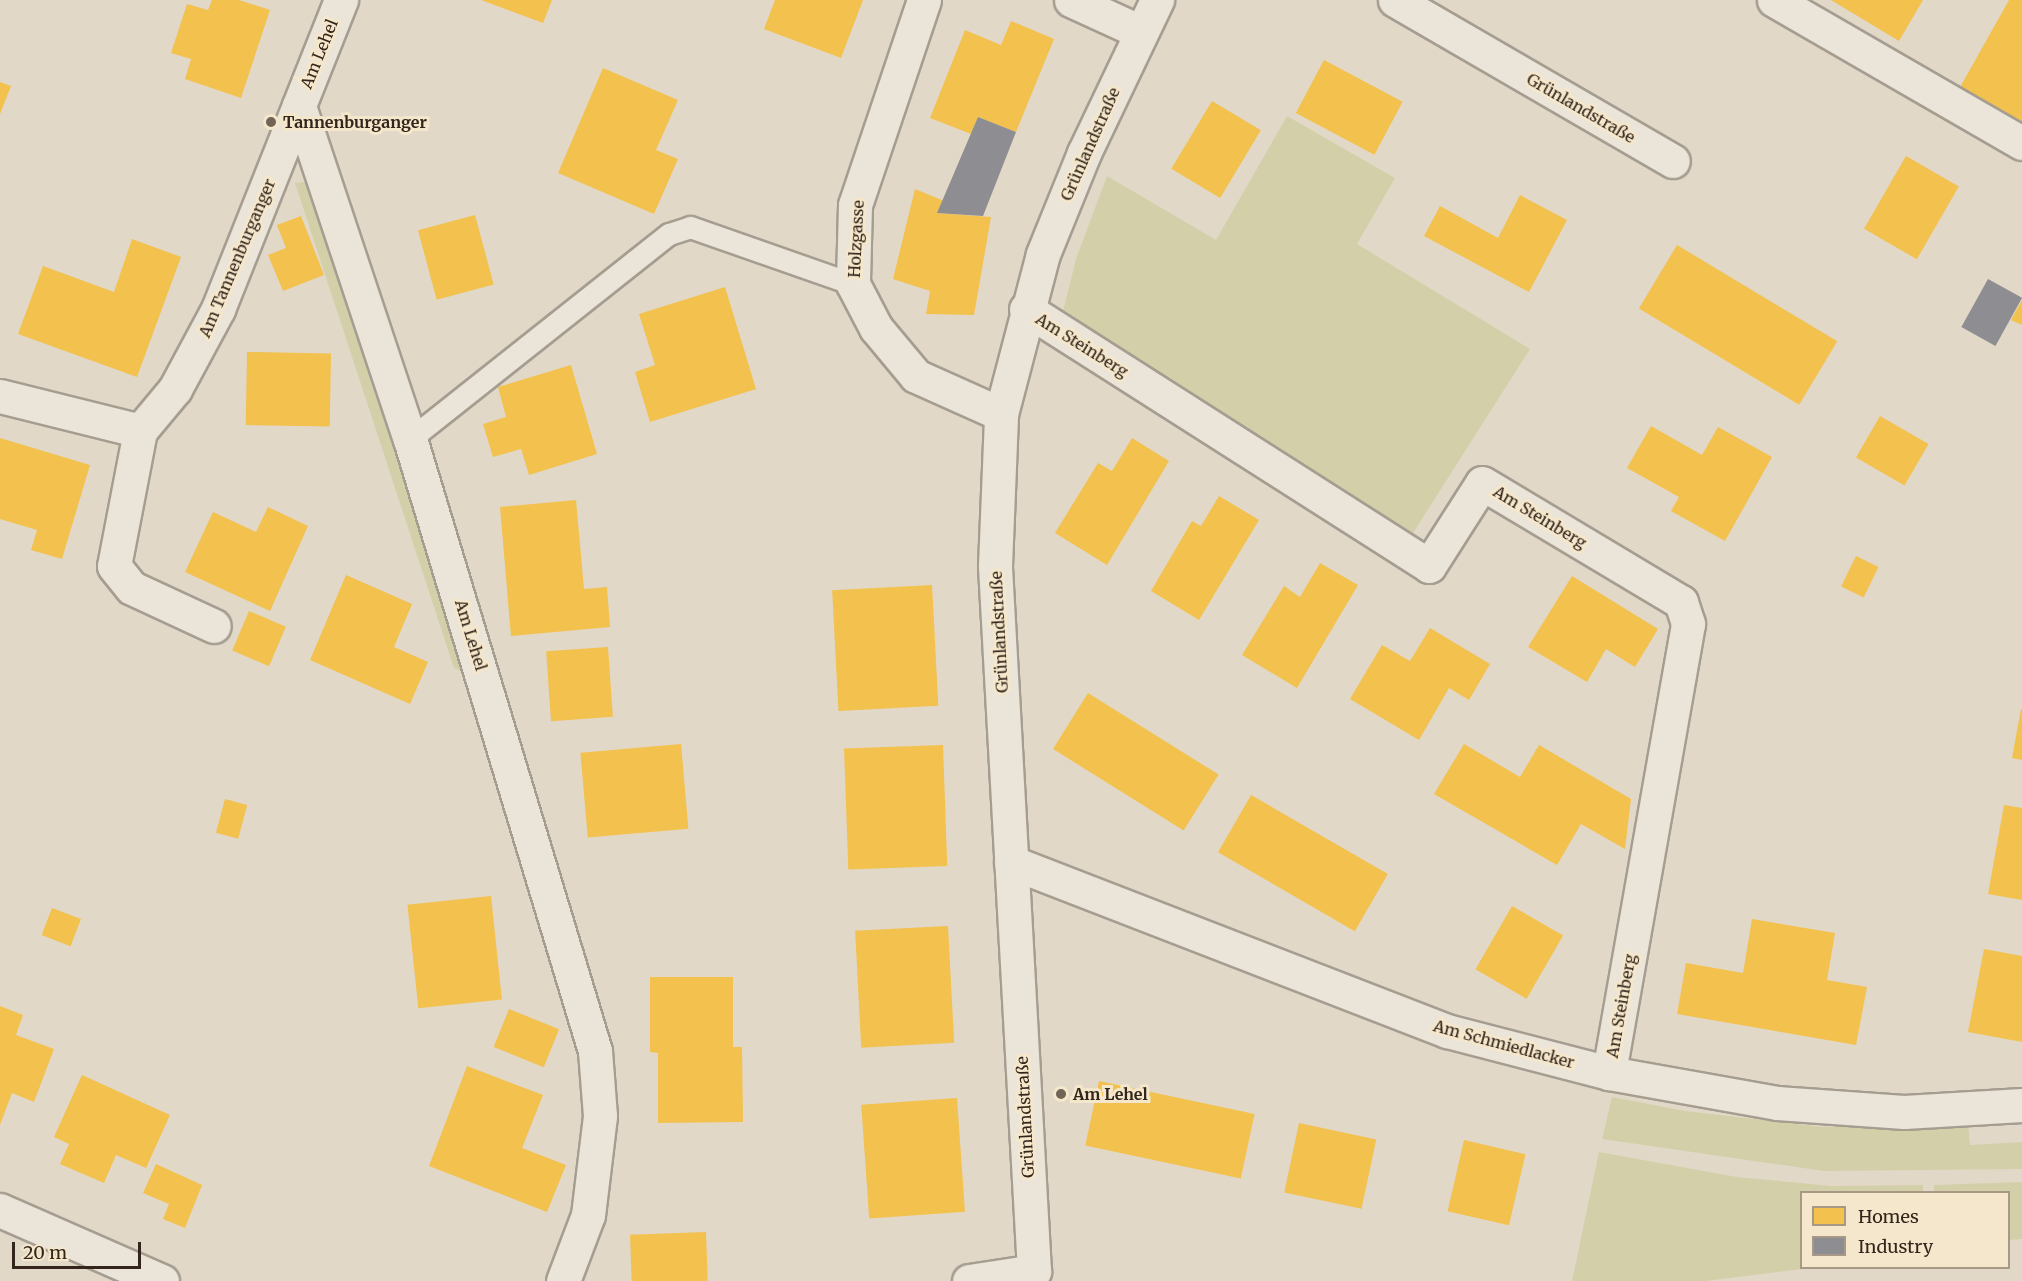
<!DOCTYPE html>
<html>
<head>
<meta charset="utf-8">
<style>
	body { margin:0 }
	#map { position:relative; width:2022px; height:1281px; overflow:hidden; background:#e2d8c7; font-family:Merriweather,serif }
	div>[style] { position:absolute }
	.green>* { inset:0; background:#d3d0a9 }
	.homes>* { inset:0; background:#f2c14e; transform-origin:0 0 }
	.industry>* { inset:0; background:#8d8d92; transform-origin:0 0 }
	.roads { filter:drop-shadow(2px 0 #a69d91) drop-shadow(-2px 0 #a69d91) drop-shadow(0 2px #a69d91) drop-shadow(0 -2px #a69d91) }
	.lane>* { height:21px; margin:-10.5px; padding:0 10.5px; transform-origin:10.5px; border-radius:10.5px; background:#eae4d9 }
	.street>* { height:33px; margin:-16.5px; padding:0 16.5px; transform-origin:16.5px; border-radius:16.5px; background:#eae4d9 }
	.dots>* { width:16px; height:16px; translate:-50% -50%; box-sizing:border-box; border:3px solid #f4e7cb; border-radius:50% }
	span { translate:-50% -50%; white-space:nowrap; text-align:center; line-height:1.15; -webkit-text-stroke:6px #f4e7cb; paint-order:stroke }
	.street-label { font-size:16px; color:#33251b }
	.poi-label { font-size:16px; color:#33251b; font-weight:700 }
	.left { translate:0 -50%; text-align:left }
	.legend { position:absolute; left:1800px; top:1191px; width:210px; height:78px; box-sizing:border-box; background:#f4e7cb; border:2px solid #a79985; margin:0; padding:8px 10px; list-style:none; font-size:18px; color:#33251b }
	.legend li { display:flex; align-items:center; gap:12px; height:30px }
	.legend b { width:30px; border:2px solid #a79985 }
	.scale { position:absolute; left:12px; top:1242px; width:129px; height:27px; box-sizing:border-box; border:3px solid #33251b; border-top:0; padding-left:8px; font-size:18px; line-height:21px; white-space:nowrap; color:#33251b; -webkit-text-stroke:4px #f4e7cb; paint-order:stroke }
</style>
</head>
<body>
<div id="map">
	<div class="green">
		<i style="clip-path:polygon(1287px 116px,1395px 178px,1357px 244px,1530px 349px,1413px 533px,1073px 322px,1063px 311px,1076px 259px,1107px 176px,1216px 240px)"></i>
		<i style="clip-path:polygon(303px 182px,311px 187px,471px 675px,454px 668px,295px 183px)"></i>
		<i style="clip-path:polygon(1612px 1097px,1685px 1111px,1822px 1127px,1968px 1124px,1970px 1145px,2022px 1142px,2022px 1169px,1824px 1171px,1602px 1139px)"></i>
		<i style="clip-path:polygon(1599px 1152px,1737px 1177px,1832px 1186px,1923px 1185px,1923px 1192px,1802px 1192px,1802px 1268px,1810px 1268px,1706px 1281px,1572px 1281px)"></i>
		<i style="clip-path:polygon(2022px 1182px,2022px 1239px,2009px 1240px,2008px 1192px,1934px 1192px,1934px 1185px)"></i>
	</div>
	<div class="homes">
		<i style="clip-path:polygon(212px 0,239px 0,270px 10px,241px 98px,185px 79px,191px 59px,171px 53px,187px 4px,208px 10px)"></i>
		<i style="clip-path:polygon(481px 0,552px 0,543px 23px)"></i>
		<i style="clip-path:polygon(775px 0,863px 0,841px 58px,764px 29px)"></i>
		<i style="clip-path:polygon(1831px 0,1923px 0,1899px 41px)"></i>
		<i style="clip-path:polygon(2009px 0,2022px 0,2022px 123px,1959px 89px)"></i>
		<i style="clip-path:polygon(1011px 21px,1054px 39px,1016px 132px,978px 117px,971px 134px,930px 118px,965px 30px,1001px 45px)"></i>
		<i style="left:1324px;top:60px;width:89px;height:60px;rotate:28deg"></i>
		<i style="clip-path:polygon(603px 68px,678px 100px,656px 150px,678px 159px,654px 214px,558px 173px)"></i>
		<i style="clip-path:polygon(0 82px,11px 86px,0 114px)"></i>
		<i style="left:1212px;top:101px;width:57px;height:79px;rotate:31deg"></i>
		<i style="left:1906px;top:156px;width:61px;height:84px;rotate:30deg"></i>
		<i style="clip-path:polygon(915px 189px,944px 201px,937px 213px,991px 217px,974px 315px,926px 314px,930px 291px,893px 279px)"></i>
		<i style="clip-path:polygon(1520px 195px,1567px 220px,1529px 292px,1424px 236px,1440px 206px,1498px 238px)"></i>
		<i style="left:475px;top:215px;width:72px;height:59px;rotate:75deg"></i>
		<i style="clip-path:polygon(301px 216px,324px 275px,283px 291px,268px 255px,286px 248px,277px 225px)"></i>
		<i style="clip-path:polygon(132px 239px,181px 257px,137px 377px,18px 334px,43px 266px,114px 292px)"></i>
		<i style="left:1677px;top:245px;width:187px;height:74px;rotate:31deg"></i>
		<i style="clip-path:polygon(725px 287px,756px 389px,650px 422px,635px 372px,655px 365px,639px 314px)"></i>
		<i style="clip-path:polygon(2022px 300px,2022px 325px,2011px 320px)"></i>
		<i style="left:247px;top:352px;width:84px;height:73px;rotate:1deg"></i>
		<i style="clip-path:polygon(571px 365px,597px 454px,529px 475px,521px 449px,493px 457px,483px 424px,506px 417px,498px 387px)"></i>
		<i style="left:1880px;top:416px;width:56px;height:48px;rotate:30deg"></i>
		<i style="clip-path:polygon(1651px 426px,1702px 455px,1718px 427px,1772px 457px,1725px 541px,1671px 511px,1679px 497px,1627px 468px)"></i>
		<i style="clip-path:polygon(0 438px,90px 465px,62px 559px,31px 550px,37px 530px,0 519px)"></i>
		<i style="clip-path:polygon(1132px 438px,1169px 461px,1107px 565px,1055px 533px,1098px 463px,1112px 471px)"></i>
		<i style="clip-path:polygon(1219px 496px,1259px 520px,1199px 620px,1151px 591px,1192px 521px,1201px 526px)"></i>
		<i style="clip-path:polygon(576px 500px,584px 589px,607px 587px,610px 627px,511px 636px,500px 507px)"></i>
		<i style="clip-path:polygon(268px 507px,308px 526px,270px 611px,185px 572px,213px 512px,256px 532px)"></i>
		<i style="left:1856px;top:556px;width:25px;height:34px;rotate:26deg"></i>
		<i style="clip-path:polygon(1320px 563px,1358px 585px,1297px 688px,1242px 655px,1284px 586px,1300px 597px)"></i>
		<i style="clip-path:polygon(346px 575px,412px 604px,394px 647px,428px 662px,410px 704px,310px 660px)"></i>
		<i style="clip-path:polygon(1572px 576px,1658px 629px,1635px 667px,1606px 649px,1587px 682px,1528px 647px)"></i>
		<i style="left:932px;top:585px;width:121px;height:100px;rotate:87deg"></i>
		<i style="left:249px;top:611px;width:40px;height:43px;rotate:23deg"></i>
		<i style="clip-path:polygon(1430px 628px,1490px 664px,1469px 700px,1449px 688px,1419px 740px,1350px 699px,1382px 645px,1410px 661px)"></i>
		<i style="left:608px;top:647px;width:70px;height:62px;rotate:86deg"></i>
		<i style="left:1088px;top:693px;width:154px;height:66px;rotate:32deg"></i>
		<i style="clip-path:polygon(2021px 709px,2022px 709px,2022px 760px,2012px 758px)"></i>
		<i style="left:681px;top:744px;width:85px;height:101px;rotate:85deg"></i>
		<i style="clip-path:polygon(1464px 744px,1520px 777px,1539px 745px,1631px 799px,1625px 849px,1581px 824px,1557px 865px,1434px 794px)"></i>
		<i style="left:943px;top:745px;width:121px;height:99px;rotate:88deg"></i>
		<i style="left:1251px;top:795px;width:158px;height:66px;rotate:30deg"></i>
		<i style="left:225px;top:799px;width:23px;height:35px;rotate:15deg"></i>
		<i style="clip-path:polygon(2004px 805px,2022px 808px,2022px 900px,1988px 894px)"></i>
		<i style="left:491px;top:896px;width:104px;height:84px;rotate:84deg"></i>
		<i style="left:1512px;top:906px;width:59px;height:73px;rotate:30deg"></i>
		<i style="left:52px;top:908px;width:31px;height:29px;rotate:21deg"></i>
		<i style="clip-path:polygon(1752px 919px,1835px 933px,1827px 980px,1867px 987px,1856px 1045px,1677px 1014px,1686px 963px,1743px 973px)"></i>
		<i style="left:948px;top:926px;width:117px;height:93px;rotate:87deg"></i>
		<i style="clip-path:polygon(1984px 949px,2022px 956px,2022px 1042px,1968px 1032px)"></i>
		<i style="clip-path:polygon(650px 977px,733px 977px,733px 1047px,742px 1047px,743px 1122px,658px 1123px,658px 1053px,650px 1052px)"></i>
		<i style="clip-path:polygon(0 1006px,23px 1015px,16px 1035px,54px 1049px,34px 1102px,12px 1093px,0 1125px)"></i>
		<i style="left:509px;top:1009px;width:54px;height:41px;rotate:22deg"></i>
		<i style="clip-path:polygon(467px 1066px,543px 1095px,522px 1148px,566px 1165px,547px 1212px,429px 1166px)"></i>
		<i style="clip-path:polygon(82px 1075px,170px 1115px,146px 1168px,116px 1155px,104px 1183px,60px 1164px,69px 1144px,54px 1137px)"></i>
		<i style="left:1099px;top:1081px;width:159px;height:66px;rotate:12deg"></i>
		<i style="left:957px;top:1098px;width:114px;height:96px;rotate:86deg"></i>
		<i style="left:1299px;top:1123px;width:79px;height:71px;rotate:12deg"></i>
		<i style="left:1464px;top:1140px;width:63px;height:73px;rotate:13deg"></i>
		<i style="clip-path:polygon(156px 1164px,202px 1185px,185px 1228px,163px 1219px,169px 1204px,143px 1193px)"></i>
		<i style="left:706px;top:1232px;width:49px;height:76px;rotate:88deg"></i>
	</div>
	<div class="industry">
		<i style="clip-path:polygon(978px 117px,1016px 132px,983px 216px,937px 213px)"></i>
		<i style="left:1988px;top:279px;width:39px;height:55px;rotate:29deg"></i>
	</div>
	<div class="roads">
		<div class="lane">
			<i style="left:410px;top:439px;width:330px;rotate:-38.4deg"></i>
			<i style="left:669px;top:234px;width:22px;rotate:-18deg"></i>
			<i style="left:690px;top:227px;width:173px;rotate:19.3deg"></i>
		</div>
		<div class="street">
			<i style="left:924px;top:0;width:216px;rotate:108.6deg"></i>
			<i style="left:855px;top:205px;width:79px;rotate:91.5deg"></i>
			<i style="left:853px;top:284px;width:50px;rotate:62.4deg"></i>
			<i style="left:876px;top:328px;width:62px;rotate:50.2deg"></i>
			<i style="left:916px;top:376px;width:93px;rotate:24.1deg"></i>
			<i style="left:1071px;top:0;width:77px;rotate:24.6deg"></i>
			<i style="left:1395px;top:0;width:321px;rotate:30.1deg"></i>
			<i style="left:1774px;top:0;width:286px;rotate:30deg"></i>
			<i style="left:299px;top:106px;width:351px;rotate:71.6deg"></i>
			<i style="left:410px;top:439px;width:639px;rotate:73.18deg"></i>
			<i style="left:595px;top:1051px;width:65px;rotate:85.6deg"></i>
			<i style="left:600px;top:1116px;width:100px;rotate:96.9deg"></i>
			<i style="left:588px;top:1215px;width:71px;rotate:110.7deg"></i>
			<i style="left:1026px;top:309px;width:478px;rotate:32.5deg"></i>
			<i style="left:1429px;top:566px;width:98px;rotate:-57.4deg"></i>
			<i style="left:1482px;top:483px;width:232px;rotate:30.9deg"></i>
			<i style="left:1681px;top:602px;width:23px;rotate:72deg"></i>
			<i style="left:1688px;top:624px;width:456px;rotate:100deg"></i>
			<i style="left:0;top:396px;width:144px;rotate:14deg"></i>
			<i style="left:140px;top:431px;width:55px;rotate:-50.2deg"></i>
			<i style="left:175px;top:389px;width:91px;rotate:-61.7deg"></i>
			<i style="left:218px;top:309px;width:333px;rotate:-68.3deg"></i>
			<i style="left:140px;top:431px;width:137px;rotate:100.9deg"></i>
			<i style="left:114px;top:566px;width:28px;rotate:51deg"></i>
			<i style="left:132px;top:588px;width:90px;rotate:24.9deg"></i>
			<i style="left:1011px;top:862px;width:468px;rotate:21.2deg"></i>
			<i style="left:1447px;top:1031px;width:167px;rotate:14.5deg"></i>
			<i style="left:1609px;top:1073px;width:171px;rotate:10.1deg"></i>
			<i style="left:1777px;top:1103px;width:127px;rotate:4.1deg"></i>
			<i style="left:1904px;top:1112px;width:118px;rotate:-3.4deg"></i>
			<i style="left:0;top:1210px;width:177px;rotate:23.7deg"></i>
			<i style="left:1034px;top:1271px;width:706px;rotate:-93.17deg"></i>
			<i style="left:995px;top:566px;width:152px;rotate:-87.7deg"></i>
			<i style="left:1001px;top:414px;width:165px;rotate:-75.3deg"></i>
			<i style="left:1043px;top:254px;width:109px;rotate:-67.9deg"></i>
			<i style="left:1084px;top:153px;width:170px;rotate:-64.5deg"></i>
			<i style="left:969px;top:1281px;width:66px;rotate:-8.7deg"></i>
		</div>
	</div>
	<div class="dots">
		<i style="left:271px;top:122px;background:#706457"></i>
		<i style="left:1061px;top:1094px;background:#706457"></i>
	</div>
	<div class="street-label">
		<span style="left:319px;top:54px;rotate:-68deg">Am Lehel</span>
		<span style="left:1581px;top:108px;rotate:30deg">Grünlandstraße</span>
		<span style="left:1090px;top:144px;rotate:-66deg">Grünlandstraße</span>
		<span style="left:856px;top:239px;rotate:-87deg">Holzgasse</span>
		<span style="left:237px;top:258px;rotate:-67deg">Am Tannenburganger</span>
		<span style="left:1082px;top:345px;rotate:32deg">Am Steinberg</span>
		<span style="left:1540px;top:517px;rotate:31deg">Am Steinberg</span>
		<span style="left:999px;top:632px;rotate:-93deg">Grünlandstraße</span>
		<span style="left:471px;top:635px;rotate:73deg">Am Lehel</span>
		<span style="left:1621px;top:1006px;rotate:-80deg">Am Steinberg</span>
		<span style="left:1504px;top:1044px;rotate:15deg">Am Schmiedlacker</span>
		<span style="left:1025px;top:1117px;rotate:-93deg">Grünlandstraße</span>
	</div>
	<div class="poi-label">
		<span class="left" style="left:283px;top:122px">Tannenburganger</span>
		<span class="left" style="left:1073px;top:1094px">Am Lehel</span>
	</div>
	<ul class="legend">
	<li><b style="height:16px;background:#f2c14e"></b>Homes</li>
	<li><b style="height:16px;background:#8d8d92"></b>Industry</li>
	</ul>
	<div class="scale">20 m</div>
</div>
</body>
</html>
